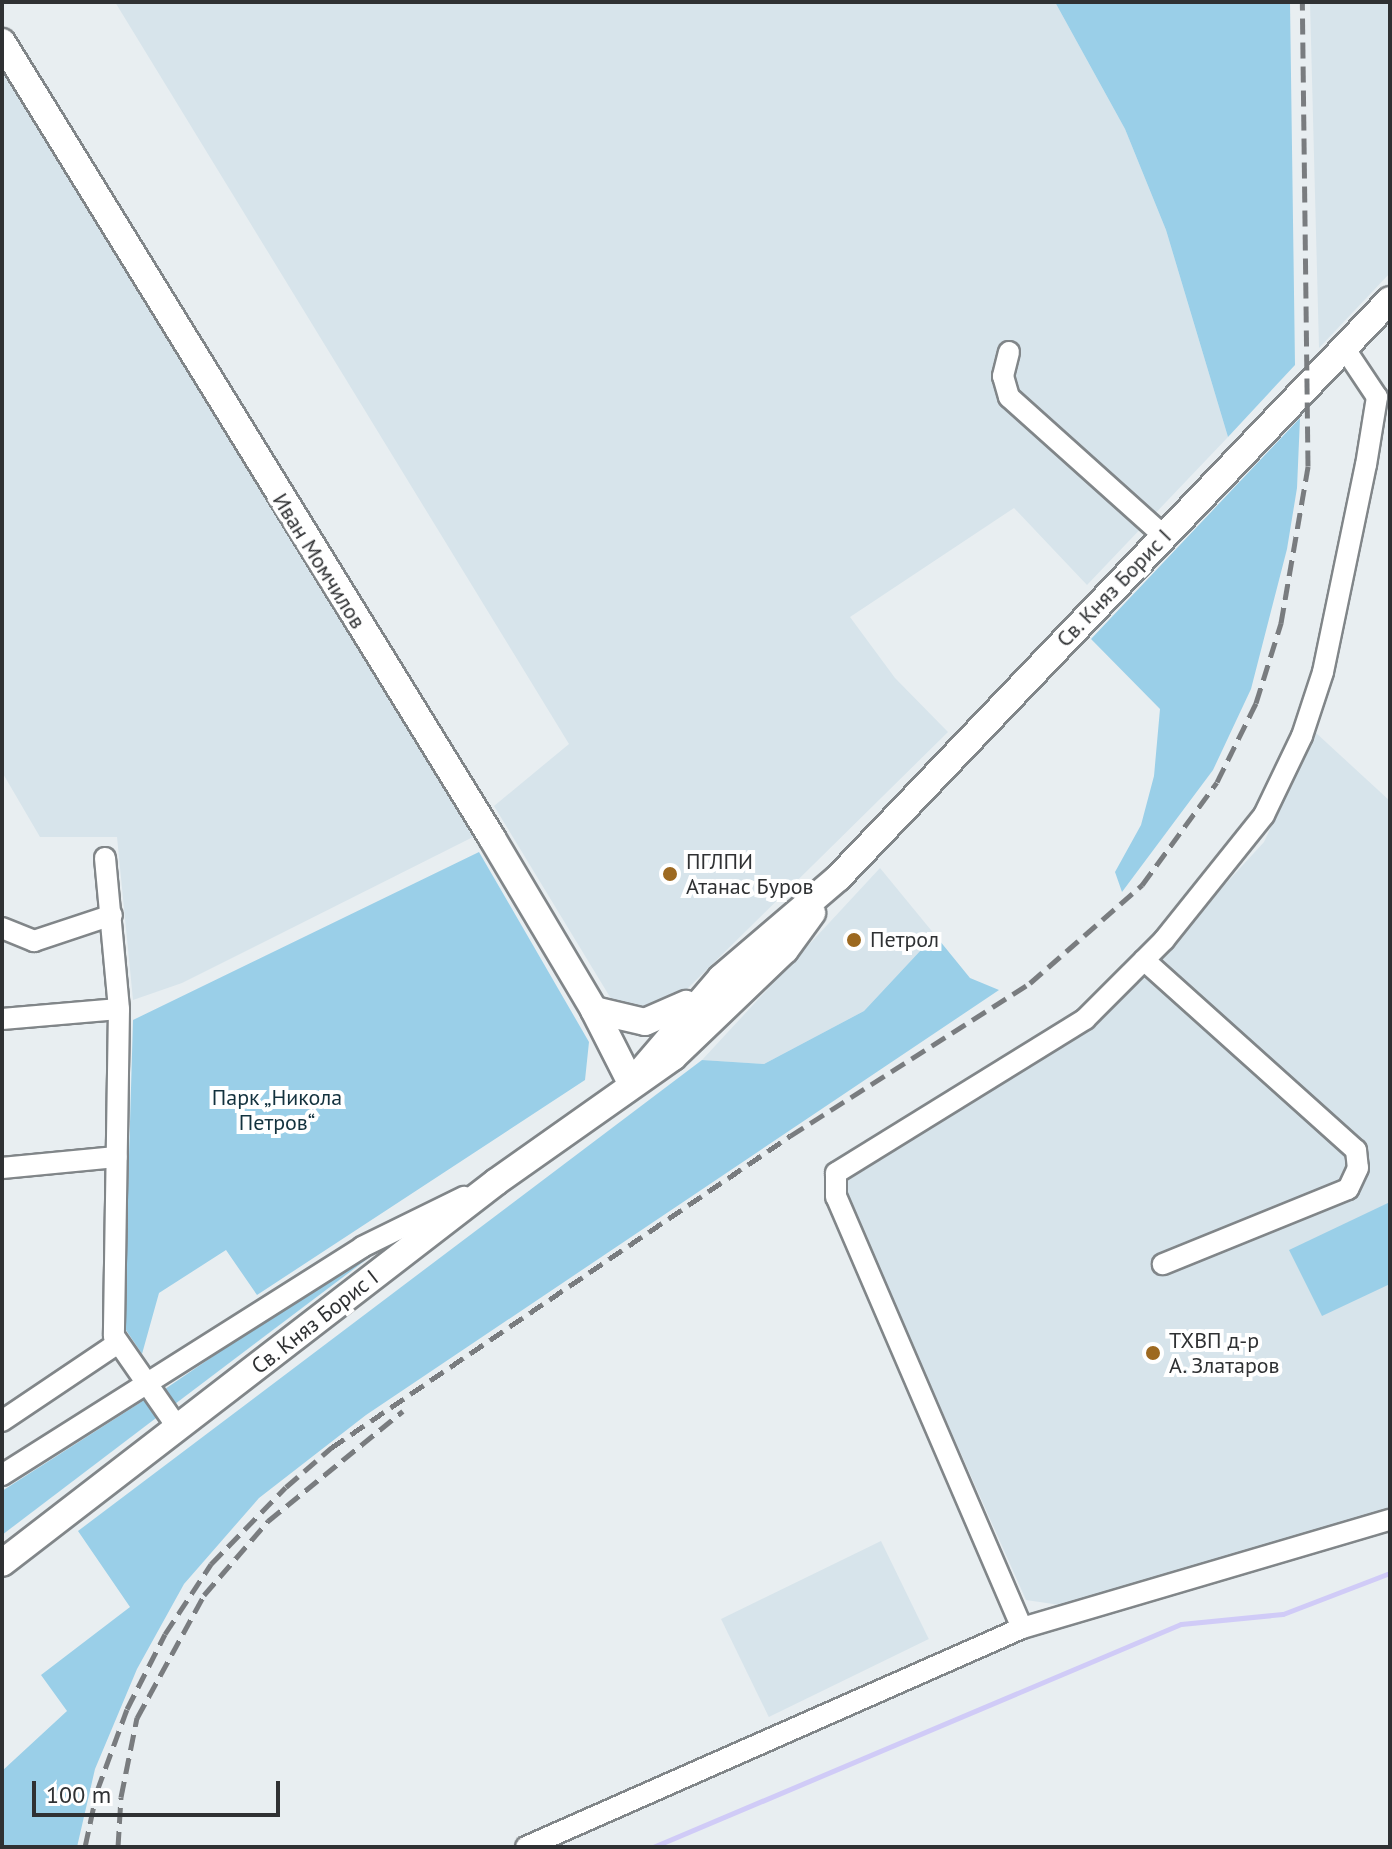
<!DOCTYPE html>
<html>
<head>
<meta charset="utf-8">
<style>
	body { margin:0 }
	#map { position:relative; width:1392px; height:1849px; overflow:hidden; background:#e8eef1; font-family:"PT Sans",sans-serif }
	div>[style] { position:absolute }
	.built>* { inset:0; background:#d7e4eb; transform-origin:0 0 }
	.green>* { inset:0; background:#9acfe8 }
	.stream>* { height:5px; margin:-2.5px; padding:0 2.5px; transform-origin:2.5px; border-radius:2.5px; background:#d0cbf7 }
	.roads { filter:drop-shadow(2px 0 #818689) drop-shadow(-2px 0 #818689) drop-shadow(0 2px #818689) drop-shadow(0 -2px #818689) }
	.minor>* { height:20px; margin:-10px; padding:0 10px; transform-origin:10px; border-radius:10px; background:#fff }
	.tertiary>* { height:26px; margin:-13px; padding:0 13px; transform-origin:13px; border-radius:13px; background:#fff }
	.rail>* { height:5px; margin-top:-2.5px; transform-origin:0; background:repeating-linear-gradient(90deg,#797c7f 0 16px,transparent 0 24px) }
	.dots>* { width:22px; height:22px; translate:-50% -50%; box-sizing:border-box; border:4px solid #fff; border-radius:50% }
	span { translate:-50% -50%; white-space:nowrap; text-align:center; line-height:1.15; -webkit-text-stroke:8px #fff; paint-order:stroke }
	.street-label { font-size:22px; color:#2f3133 }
	.poi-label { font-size:22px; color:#2f3133 }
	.left { translate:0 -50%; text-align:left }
	.park-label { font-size:22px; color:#13323e }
	.frame { position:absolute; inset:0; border:4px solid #2f3133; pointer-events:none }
	.scale { position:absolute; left:32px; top:1781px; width:248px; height:36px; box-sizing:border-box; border:4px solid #2f3133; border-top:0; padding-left:10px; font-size:24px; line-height:28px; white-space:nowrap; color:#2f3133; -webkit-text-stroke:6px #fff; paint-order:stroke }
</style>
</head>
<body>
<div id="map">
	<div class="built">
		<i style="clip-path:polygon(115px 2px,1055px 2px,1125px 129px,1166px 230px,1228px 437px,1087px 585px,1014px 508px,850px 617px,895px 678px,948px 732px,684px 992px,656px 1009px,613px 1002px,494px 806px,569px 744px)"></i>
		<i style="clip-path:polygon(1310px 2px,1390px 2px,1390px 273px,1319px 348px)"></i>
		<i style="clip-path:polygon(2px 64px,479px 834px,182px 983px,133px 1000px,117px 837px,40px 837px,2px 772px)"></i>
		<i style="clip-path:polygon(1315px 732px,1390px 801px,1390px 1509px,1060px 1605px,1026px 1600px,847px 1197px,848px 1176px,1097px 1024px,1264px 842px)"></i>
		<i style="clip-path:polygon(880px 868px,935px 935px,864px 1011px,764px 1064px,702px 1060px)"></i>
		<i style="left:881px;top:1541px;width:109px;height:178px;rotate:64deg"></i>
	</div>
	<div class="green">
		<i style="clip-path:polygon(1055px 2px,1290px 2px,1295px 365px,1228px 437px,1166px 230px,1125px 129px)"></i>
		<i style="clip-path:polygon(1300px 418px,1297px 488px,1287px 549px,1251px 689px,1213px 770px,1122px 892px,1115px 872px,1141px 825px,1154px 776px,1160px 709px,1091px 639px)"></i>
		<i style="clip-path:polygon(479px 852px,589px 1042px,585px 1080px,257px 1295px,226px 1250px,159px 1293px,142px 1354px,124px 1327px,133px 1020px)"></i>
		<i style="clip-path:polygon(935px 935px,970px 978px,999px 990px,366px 1415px,259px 1498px,184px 1584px,137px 1669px,95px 1769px,77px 1847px,2px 1847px,2px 1771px,67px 1711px,41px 1675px,130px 1607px,78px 1531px,702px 1060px,764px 1064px,864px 1011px)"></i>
		<i style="clip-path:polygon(1390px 1202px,1390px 1284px,1322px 1316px,1289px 1250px)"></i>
		<i style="clip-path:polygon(366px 1252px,371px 1256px,175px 1404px,165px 1389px)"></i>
		<i style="clip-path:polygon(149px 1397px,160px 1415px,2px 1535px,2px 1491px)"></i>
	</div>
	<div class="stream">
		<i style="left:653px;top:1847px;width:573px;rotate:-22.9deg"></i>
		<i style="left:1181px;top:1624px;width:102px;rotate:-5.6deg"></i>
		<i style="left:1283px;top:1614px;width:115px;rotate:-21deg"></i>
	</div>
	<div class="roads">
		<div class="minor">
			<i style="left:1009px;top:352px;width:25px;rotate:104deg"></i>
			<i style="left:1003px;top:376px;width:22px;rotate:74deg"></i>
			<i style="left:1009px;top:397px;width:208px;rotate:41.9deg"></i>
			<i style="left:105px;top:858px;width:152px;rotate:84.7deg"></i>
			<i style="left:119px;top:1009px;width:327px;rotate:90.9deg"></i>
			<i style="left:114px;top:1336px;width:112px;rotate:55.2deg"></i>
			<i style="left:2px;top:928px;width:35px;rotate:22deg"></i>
			<i style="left:34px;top:941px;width:82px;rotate:-18.4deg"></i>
			<i style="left:1144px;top:960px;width:285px;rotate:41.9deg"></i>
			<i style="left:1356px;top:1150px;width:18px;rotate:84deg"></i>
			<i style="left:1358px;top:1168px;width:23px;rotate:115deg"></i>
			<i style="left:1348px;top:1189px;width:200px;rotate:157.9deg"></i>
			<i style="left:2px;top:1019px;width:117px;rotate:-4.9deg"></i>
			<i style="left:2px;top:1168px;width:115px;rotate:-5.5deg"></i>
			<i style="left:2px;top:1421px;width:140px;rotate:-33.9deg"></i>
			<i style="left:2px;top:1475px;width:426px;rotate:-32.3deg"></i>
			<i style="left:362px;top:1247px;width:114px;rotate:-26.1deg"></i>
			<i style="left:1022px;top:1628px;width:469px;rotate:-113.3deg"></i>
			<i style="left:836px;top:1197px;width:24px;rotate:-90deg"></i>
			<i style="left:836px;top:1173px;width:293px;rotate:-31.7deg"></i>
			<i style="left:1085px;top:1019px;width:112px;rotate:-45deg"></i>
			<i style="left:1164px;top:940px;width:160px;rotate:-51.3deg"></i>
			<i style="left:1264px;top:815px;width:88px;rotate:-64.3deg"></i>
			<i style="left:1302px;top:736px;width:67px;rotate:-71.8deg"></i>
			<i style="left:1323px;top:672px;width:211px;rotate:-78.3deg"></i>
			<i style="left:1366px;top:465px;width:69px;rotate:-80.8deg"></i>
			<i style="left:1377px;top:397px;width:61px;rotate:-123.7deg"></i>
			<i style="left:526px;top:1847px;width:542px;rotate:-23.82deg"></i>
			<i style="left:1022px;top:1628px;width:384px;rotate:-16.4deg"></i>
		</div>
		<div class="tertiary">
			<i style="left:2px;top:42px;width:935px;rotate:58.38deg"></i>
			<i style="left:492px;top:838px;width:200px;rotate:59.3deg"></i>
			<i style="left:594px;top:1010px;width:82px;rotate:63.1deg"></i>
			<i style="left:594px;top:1010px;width:52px;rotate:13.2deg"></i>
			<i style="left:645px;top:1022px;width:45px;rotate:-23.7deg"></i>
			<i style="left:631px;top:1083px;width:138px;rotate:-49.4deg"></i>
			<i style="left:721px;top:978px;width:154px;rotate:-40.5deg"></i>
			<i style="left:838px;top:878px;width:799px;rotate:-46.32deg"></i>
			<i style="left:2px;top:1563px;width:624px;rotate:-37.64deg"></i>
			<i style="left:496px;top:1182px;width:217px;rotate:-35.2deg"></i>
			<i style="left:673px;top:1057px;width:155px;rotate:-43.7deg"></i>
			<i style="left:785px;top:950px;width:46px;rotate:-53.9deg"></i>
		</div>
	</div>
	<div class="rail">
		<i style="left:85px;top:1847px;width:57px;rotate:-77.9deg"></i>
		<i style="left:97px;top:1791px;width:87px;rotate:-69.9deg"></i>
		<i style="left:127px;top:1709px;width:84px;rotate:-63.1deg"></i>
		<i style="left:165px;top:1634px;width:84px;rotate:-56.7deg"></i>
		<i style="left:211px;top:1564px;width:107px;rotate:-45.8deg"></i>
		<i style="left:286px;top:1487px;width:60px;rotate:-40.9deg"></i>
		<i style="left:331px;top:1448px;width:555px;rotate:-34.21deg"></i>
		<i style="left:790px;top:1136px;width:285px;rotate:-32.5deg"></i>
		<i style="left:1030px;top:983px;width:149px;rotate:-41.2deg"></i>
		<i style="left:1142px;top:885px;width:127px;rotate:-53.9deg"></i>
		<i style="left:1217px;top:782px;width:88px;rotate:-63.7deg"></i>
		<i style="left:1256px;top:703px;width:84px;rotate:-72.6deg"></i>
		<i style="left:1281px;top:623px;width:159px;rotate:-80.2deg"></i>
		<i style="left:1308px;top:466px;width:464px;rotate:-90.7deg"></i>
		<i style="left:118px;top:1847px;width:50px;rotate:-86.6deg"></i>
		<i style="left:121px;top:1797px;width:81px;rotate:-78.6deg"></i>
		<i style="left:137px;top:1718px;width:140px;rotate:-61.4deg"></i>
		<i style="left:204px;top:1595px;width:98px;rotate:-49.1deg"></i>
		<i style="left:268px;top:1521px;width:174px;rotate:-39.2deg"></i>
	</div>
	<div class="dots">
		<i style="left:670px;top:874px;background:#9d6920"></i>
		<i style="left:854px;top:940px;background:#9d6920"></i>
		<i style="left:1153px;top:1353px;background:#9d6920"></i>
	</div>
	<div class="street-label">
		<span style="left:319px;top:561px;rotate:58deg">Иван Момчилов</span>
		<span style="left:1114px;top:588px;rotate:-46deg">Св. Княз Борис I</span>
		<span style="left:315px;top:1322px;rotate:-38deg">Св. Княз Борис I</span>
	</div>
	<div class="poi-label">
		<span class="left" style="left:686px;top:874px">ПГЛПИ<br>Атанас Буров</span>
		<span class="left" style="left:870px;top:940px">Петрол</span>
		<span class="left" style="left:1169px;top:1353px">ТХВП д-р<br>А. Златаров</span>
	</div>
	<div class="park-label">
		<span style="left:277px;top:1110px">Парк „Никола<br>Петров“</span>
	</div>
	<div class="frame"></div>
	<div class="scale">100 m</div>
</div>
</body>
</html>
